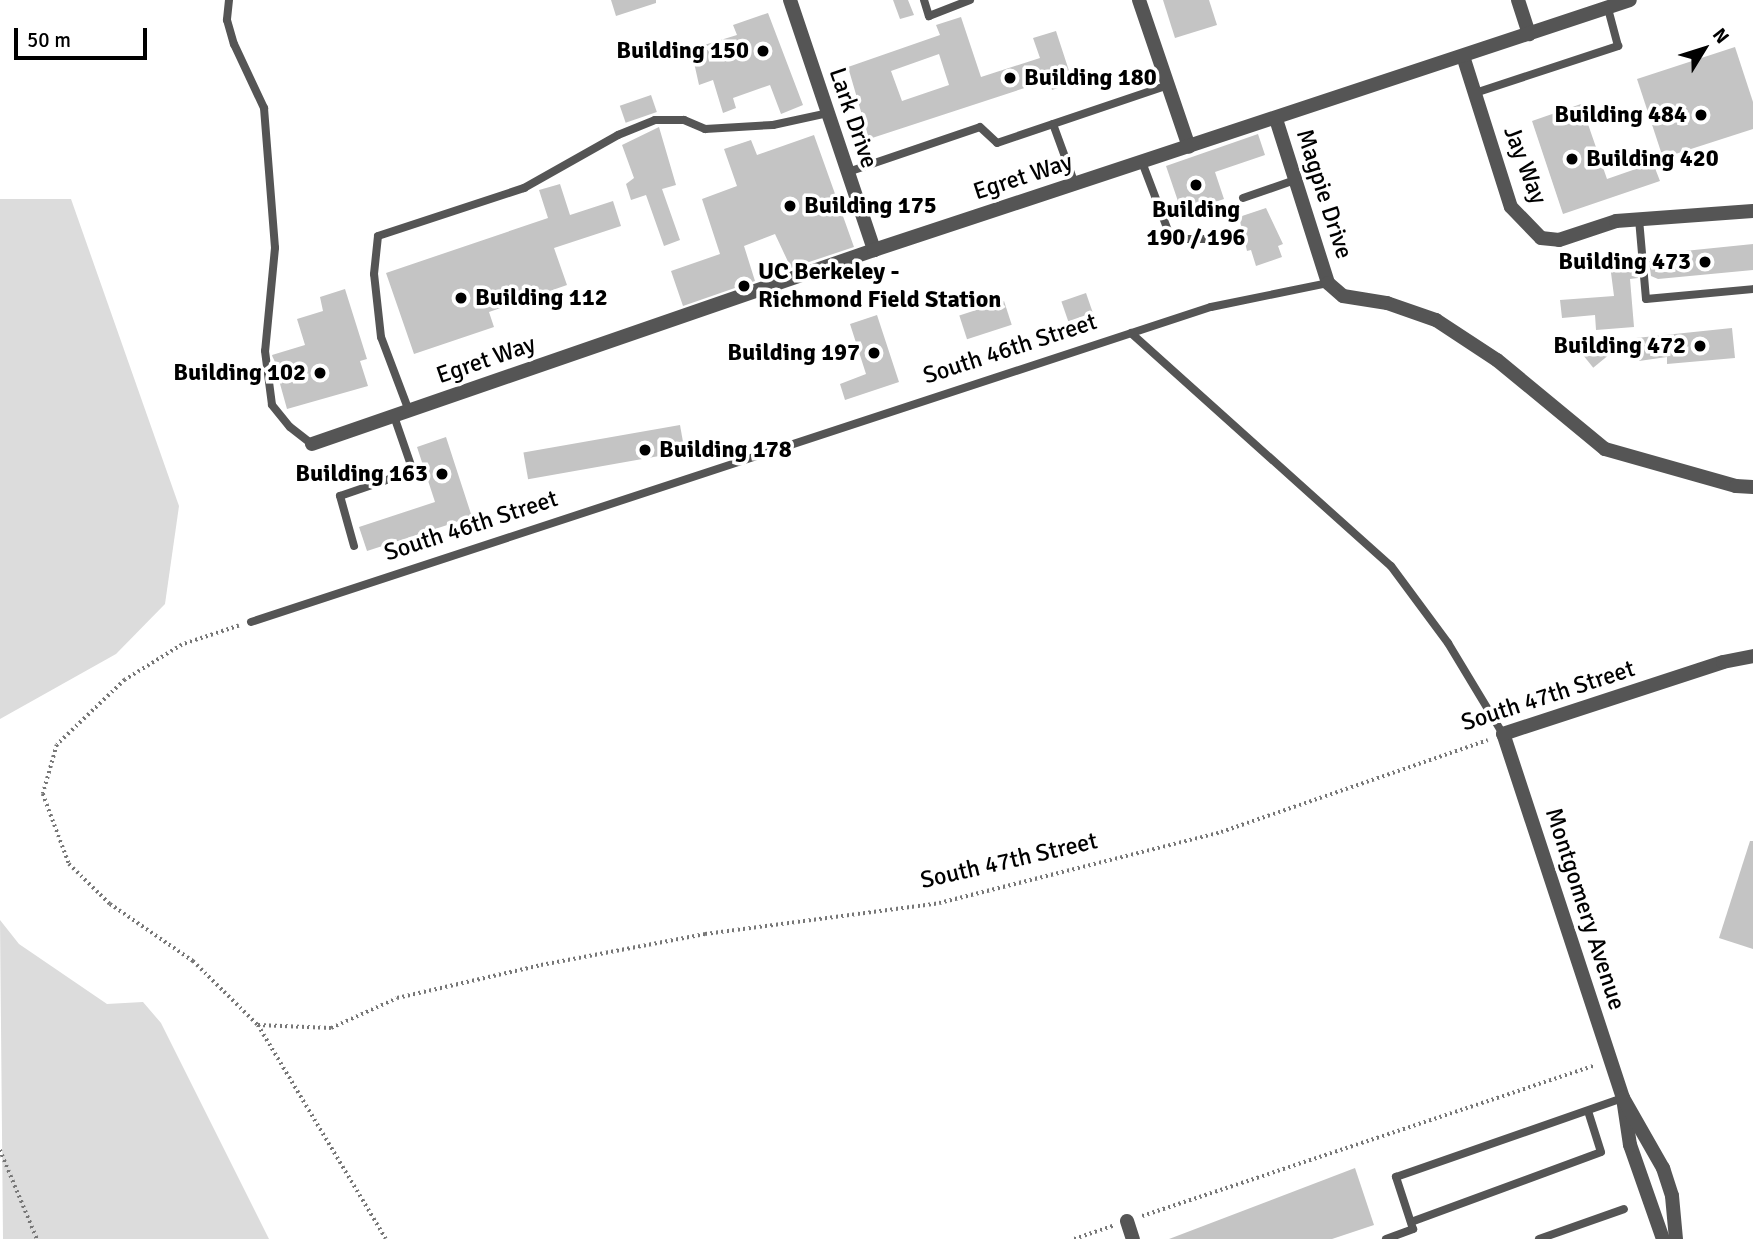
<!DOCTYPE html>
<html>
<head>
<meta charset="utf-8">
<style>
	body { margin:0 }
	#map { position:relative; width:1753px; height:1239px; overflow:hidden; background:#fff; font-family:Signika,sans-serif }
	div>[style] { position:absolute }
	.green>* { inset:0; background:#dcdcdc }
	.building>* { inset:0; background:#c4c4c4; transform-origin:0 0 }
	.path>* { height:3.5px; margin-top:-1.75px; transform-origin:0; background:repeating-linear-gradient(90deg,#777 0 2px,transparent 0 5.5px) }
	.service>* { height:8px; margin:-4px; padding:0 4px; transform-origin:4px; border-radius:4px; background:#555 }
	.minor>* { height:14px; margin:-7px; padding:0 7px; transform-origin:7px; border-radius:7px; background:#555 }
	.dots>* { width:19px; height:19px; translate:-50% -50%; box-sizing:border-box; border:4px solid #fff; border-radius:50% }
	span { translate:-50% -50%; white-space:nowrap; text-align:center; line-height:1.15; -webkit-text-stroke:7px #fff; paint-order:stroke }
	.poi-label { font-size:24px; color:#000; font-weight:700 }
	.right { translate:-100% -50%; text-align:right }
	.left { translate:0 -50%; text-align:left }
	.street-label { font-size:24px; color:#000 }
	.north { position:absolute; left:1669px; top:14px; width:70px; height:70px; -webkit-text-stroke:5px #fff; paint-order:stroke; rotate:52deg; font-size:19px; font-weight:700; line-height:28px; text-align:center; color:#000 }
	.north::after { content:''; display:block; margin:auto; width:24px; height:32px; background:#000; clip-path:polygon(50% 0,100% 100%,50% 72%,0 100%) }
	.scale { position:absolute; left:14px; top:28px; width:133px; height:32px; box-sizing:border-box; border:4px solid #000; border-top:0; padding-left:9px; font-size:21px; line-height:24px; white-space:nowrap; color:#000; -webkit-text-stroke:5px #fff; paint-order:stroke }
</style>
</head>
<body>
<div id="map">
	<div class="green">
		<i style="clip-path:polygon(0 199px,71px 199px,179px 506px,165px 604px,116px 654px,0 719px)"></i>
		<i style="clip-path:polygon(0 920px,19px 944px,107px 1004px,143px 1002px,161px 1023px,269px 1239px,3px 1239px)"></i>
	</div>
	<div class="building">
		<i style="clip-path:polygon(611px 0,656px 0,656px 3px,616px 16px)"></i>
		<i style="clip-path:polygon(893px 0,908px 0,914px 15px,900px 19px)"></i>
		<i style="clip-path:polygon(1163px 0,1209px 0,1217px 25px,1175px 38px)"></i>
		<i style="clip-path:polygon(768px 13px,803px 105px,781px 114px,770px 85px,733px 98px,736px 108px,723px 113px,713px 80px,699px 85px,691px 49px,737px 35px,733px 25px)"></i>
		<i style="clip-path:polygon(evenodd,961px 17px,981px 77px,1040px 58px,1033px 38px,1056px 31px,1073px 83px,1052px 90px,1049px 80px,869px 139px,848px 67px,940px 35px,936px 25px,961px 17px,939px 54px,949px 85px,902px 101px,891px 71px,939px 54px)"></i>
		<i style="clip-path:polygon(1735px 47px,1753px 102px,1753px 129px,1663px 158px,1637px 79px)"></i>
		<i style="left:651px;top:95px;width:18px;height:33px;rotate:71deg"></i>
		<i style="clip-path:polygon(1581px 104px,1607px 179px,1653px 163px,1660px 181px,1563px 214px,1532px 121px)"></i>
		<i style="clip-path:polygon(659px 127px,676px 185px,662px 189px,680px 240px,664px 246px,646px 195px,631px 200px,626px 184px,634px 178px,622px 145px)"></i>
		<i style="clip-path:polygon(1258px 134px,1265px 155px,1215px 172px,1224px 199px,1182px 213px,1166px 166px)"></i>
		<i style="clip-path:polygon(814px 135px,854px 247px,791px 268px,775px 234px,744px 246px,755px 281px,683px 306px,671px 271px,720px 254px,702px 199px,737px 186px,724px 149px,751px 140px,757px 155px)"></i>
		<i style="clip-path:polygon(560px 184px,570px 215px,613px 201px,621px 226px,554px 248px,567px 285px,489px 312px,494px 327px,414px 354px,386px 273px,548px 218px,539px 190px)"></i>
		<i style="clip-path:polygon(1266px 208px,1283px 244px,1278px 246px,1282px 257px,1256px 266px,1251px 250px,1247px 251px,1239px 217px)"></i>
		<i style="clip-path:polygon(1753px 244px,1753px 270px,1658px 279px,1651px 276px,1649px 261px,1656px 260px,1655px 254px)"></i>
		<i style="clip-path:polygon(1636px 262px,1638px 278px,1630px 279px,1634px 327px,1596px 330px,1595px 315px,1562px 318px,1560px 300px,1614px 296px,1610px 265px)"></i>
		<i style="clip-path:polygon(345px 289px,367px 359px,360px 361px,368px 386px,287px 409px,272px 355px,305px 345px,297px 319px,323px 311px,320px 297px)"></i>
		<i style="left:1086px;top:293px;width:21px;height:26px;rotate:71deg"></i>
		<i style="left:1004px;top:301px;width:25px;height:47px;rotate:72deg"></i>
		<i style="clip-path:polygon(877px 315px,899px 382px,845px 400px,840px 384px,866px 374px,850px 324px)"></i>
		<i style="clip-path:polygon(1732px 328px,1735px 358px,1667px 364px,1667px 357px,1639px 361px,1636px 338px)"></i>
		<i style="left:1594px;top:340px;width:21px;height:18px;rotate:51deg"></i>
		<i style="left:680px;top:425px;width:27px;height:159px;rotate:80deg"></i>
		<i style="clip-path:polygon(446px 437px,472px 517px,367px 551px,359px 527px,435px 502px,417px 447px)"></i>
		<i style="clip-path:polygon(1750px 841px,1753px 841px,1753px 949px,1719px 938px)"></i>
		<i style="clip-path:polygon(1355px 1168px,1374px 1225px,1332px 1239px,1169px 1239px)"></i>
	</div>
	<div class="path">
		<i style="left:239px;top:626px;width:60px;rotate:161.6deg"></i>
		<i style="left:182px;top:645px;width:67px;rotate:148.4deg"></i>
		<i style="left:125px;top:680px;width:94px;rotate:136.3deg"></i>
		<i style="left:57px;top:745px;width:51px;rotate:105.9deg"></i>
		<i style="left:43px;top:794px;width:75px;rotate:69.6deg"></i>
		<i style="left:69px;top:864px;width:57px;rotate:44.3deg"></i>
		<i style="left:110px;top:904px;width:101px;rotate:34.5deg"></i>
		<i style="left:193px;top:961px;width:91px;rotate:44.6deg"></i>
		<i style="left:258px;top:1025px;width:249px;rotate:59.1deg"></i>
		<i style="left:258px;top:1025px;width:73px;rotate:2.4deg"></i>
		<i style="left:331px;top:1028px;width:72px;rotate:-24.4deg"></i>
		<i style="left:397px;top:998px;width:148px;rotate:-12.9deg"></i>
		<i style="left:541px;top:965px;width:167px;rotate:-10.7deg"></i>
		<i style="left:705px;top:934px;width:236px;rotate:-7.5deg"></i>
		<i style="left:939px;top:903px;width:291px;rotate:-14.1deg"></i>
		<i style="left:1221px;top:832px;width:282px;rotate:-19deg"></i>
		<i style="left:0;top:1150px;width:96px;rotate:67.4deg"></i>
		<i style="left:1142px;top:1216px;width:478px;rotate:-18.4deg"></i>
		<i style="left:1074px;top:1239px;width:43px;rotate:-18.9deg"></i>
	</div>
	<div class="service">
		<i style="left:229px;top:0;width:20px;rotate:96deg"></i>
		<i style="left:227px;top:20px;width:25px;rotate:74deg"></i>
		<i style="left:234px;top:44px;width:71px;rotate:64.9deg"></i>
		<i style="left:264px;top:108px;width:140px;rotate:85.5deg"></i>
		<i style="left:275px;top:248px;width:103px;rotate:95.5deg"></i>
		<i style="left:265px;top:351px;width:54px;rotate:82.6deg"></i>
		<i style="left:272px;top:405px;width:28px;rotate:51deg"></i>
		<i style="left:290px;top:427px;width:28px;rotate:38deg"></i>
		<i style="left:924px;top:0;width:17px;rotate:73deg"></i>
		<i style="left:929px;top:16px;width:44px;rotate:-21.3deg"></i>
		<i style="left:1475px;top:93px;width:151px;rotate:-18.2deg"></i>
		<i style="left:1618px;top:46px;width:39px;rotate:-105deg"></i>
		<i style="left:1053px;top:124px;width:64px;rotate:69.9deg"></i>
		<i style="left:1142px;top:162px;width:76px;rotate:69.2deg"></i>
		<i style="left:1169px;top:233px;width:15px;rotate:23deg"></i>
		<i style="left:1183px;top:239px;width:49px"></i>
		<i style="left:848px;top:172px;width:139px;rotate:-18.8deg"></i>
		<i style="left:980px;top:127px;width:23px;rotate:43deg"></i>
		<i style="left:997px;top:143px;width:181px;rotate:-18.7deg"></i>
		<i style="left:1243px;top:198px;width:55px;rotate:-19.1deg"></i>
		<i style="left:1639px;top:219px;width:80px;rotate:85deg"></i>
		<i style="left:1646px;top:299px;width:107px;rotate:-5.3deg"></i>
		<i style="left:1131px;top:333px;width:349px;rotate:41.9deg"></i>
		<i style="left:1391px;top:566px;width:96px;rotate:53.5deg"></i>
		<i style="left:1448px;top:643px;width:106px;rotate:58.9deg"></i>
		<i style="left:409px;top:411px;width:79px;rotate:-110.7deg"></i>
		<i style="left:381px;top:337px;width:63px;rotate:-96.3deg"></i>
		<i style="left:374px;top:274px;width:38px;rotate:-84deg"></i>
		<i style="left:378px;top:236px;width:154px;rotate:-18.2deg"></i>
		<i style="left:524px;top:188px;width:108px;rotate:-29.4deg"></i>
		<i style="left:618px;top:135px;width:40px;rotate:-22deg"></i>
		<i style="left:655px;top:120px;width:29px"></i>
		<i style="left:684px;top:120px;width:23px;rotate:23deg"></i>
		<i style="left:705px;top:129px;width:68px;rotate:-3.4deg"></i>
		<i style="left:773px;top:125px;width:56px;rotate:-12.3deg"></i>
		<i style="left:354px;top:546px;width:52px;rotate:-105.6deg"></i>
		<i style="left:340px;top:496px;width:77px;rotate:-18.9deg"></i>
		<i style="left:413px;top:471px;width:58px;rotate:-109.1deg"></i>
		<i style="left:251px;top:622px;width:1010px;rotate:-18.17deg"></i>
		<i style="left:1211px;top:307px;width:119px;rotate:-11.6deg"></i>
		<i style="left:1411px;top:1222px;width:202px;rotate:-20.2deg"></i>
		<i style="left:1601px;top:1152px;width:43px;rotate:-107.6deg"></i>
		<i style="left:1386px;top:1239px;width:29px;rotate:-20deg"></i>
		<i style="left:1413px;top:1229px;width:55px;rotate:-108.1deg"></i>
		<i style="left:1396px;top:1177px;width:240px;rotate:-19.2deg"></i>
		<i style="left:1539px;top:1239px;width:90px;rotate:-19.4deg"></i>
	</div>
	<div class="minor">
		<i style="left:790px;top:0;width:264px;rotate:71.4deg"></i>
		<i style="left:1139px;top:0;width:155px;rotate:71.2deg"></i>
		<i style="left:1518px;top:0;width:36px;rotate:72deg"></i>
		<i style="left:1463px;top:56px;width:158px;rotate:72.4deg"></i>
		<i style="left:1511px;top:207px;width:43px;rotate:45.9deg"></i>
		<i style="left:1541px;top:238px;width:18px;rotate:6deg"></i>
		<i style="left:1559px;top:240px;width:60px;rotate:-18.4deg"></i>
		<i style="left:1616px;top:221px;width:137px;rotate:-4.2deg"></i>
		<i style="left:1276px;top:119px;width:172px;rotate:72.4deg"></i>
		<i style="left:1328px;top:283px;width:20px;rotate:41deg"></i>
		<i style="left:1343px;top:296px;width:45px;rotate:9deg"></i>
		<i style="left:1387px;top:303px;width:52px;rotate:19.1deg"></i>
		<i style="left:1436px;top:320px;width:73px;rotate:33.3deg"></i>
		<i style="left:1497px;top:360px;width:140px;rotate:39.5deg"></i>
		<i style="left:1605px;top:449px;width:136px;rotate:15.8deg"></i>
		<i style="left:1736px;top:486px;width:17px;rotate:3deg"></i>
		<i style="left:312px;top:444px;width:595px;rotate:-19.04deg"></i>
		<i style="left:874px;top:250px;width:796px;rotate:-18.3deg"></i>
		<i style="left:1623px;top:1098px;width:383px;rotate:-108.2deg"></i>
		<i style="left:1503px;top:734px;width:231px;rotate:-18.1deg"></i>
		<i style="left:1723px;top:662px;width:31px;rotate:-11deg"></i>
		<i style="left:1127px;top:1221px;width:19px;rotate:72deg"></i>
		<i style="left:1663px;top:1239px;width:100px;rotate:-109.3deg"></i>
		<i style="left:1630px;top:1145px;width:48px;rotate:-98.5deg"></i>
		<i style="left:1623px;top:1098px;width:81px;rotate:60.3deg"></i>
		<i style="left:1663px;top:1168px;width:29px;rotate:72deg"></i>
		<i style="left:1672px;top:1196px;width:43px;rotate:84.7deg"></i>
	</div>
	<div class="dots">
		<i style="left:763px;top:51px;background:#000"></i>
		<i style="left:1010px;top:78px;background:#000"></i>
		<i style="left:1701px;top:115px;background:#000"></i>
		<i style="left:1572px;top:159px;background:#000"></i>
		<i style="left:1196px;top:185px;background:#000"></i>
		<i style="left:790px;top:206px;background:#000"></i>
		<i style="left:1705px;top:262px;background:#000"></i>
		<i style="left:744px;top:286px;background:#000"></i>
		<i style="left:461px;top:298px;background:#000"></i>
		<i style="left:1700px;top:346px;background:#000"></i>
		<i style="left:874px;top:353px;background:#000"></i>
		<i style="left:320px;top:373px;background:#000"></i>
		<i style="left:645px;top:450px;background:#000"></i>
		<i style="left:442px;top:474px;background:#000"></i>
	</div>
	<div class="poi-label">
		<span class="right" style="left:749px;top:51px">Building 150</span>
		<span class="left" style="left:1024px;top:78px">Building 180</span>
		<span class="right" style="left:1687px;top:115px">Building 484</span>
		<span class="left" style="left:1586px;top:159px">Building 420</span>
		<span class="left" style="left:804px;top:206px">Building 175</span>
		<span style="left:1196px;top:224px">Building<br>190 / 196</span>
		<span class="right" style="left:1691px;top:262px">Building 473</span>
		<span class="left" style="left:758px;top:286px">UC Berkeley -<br>Richmond Field Station</span>
		<span class="left" style="left:475px;top:298px">Building 112</span>
		<span class="right" style="left:1686px;top:346px">Building 472</span>
		<span class="right" style="left:860px;top:353px">Building 197</span>
		<span class="right" style="left:306px;top:373px">Building 102</span>
		<span class="left" style="left:659px;top:450px">Building 178</span>
		<span class="right" style="left:428px;top:474px">Building 163</span>
	</div>
	<div class="street-label">
		<span style="left:853px;top:118px;rotate:71deg">Lark Drive</span>
		<span style="left:1525px;top:165px;rotate:69deg">Jay Way</span>
		<span style="left:1023px;top:177px;rotate:-18deg">Egret Way</span>
		<span style="left:1324px;top:194px;rotate:72deg">Magpie Drive</span>
		<span style="left:1010px;top:349px;rotate:-18deg">South 46th Street</span>
		<span style="left:486px;top:360px;rotate:-19deg">Egret Way</span>
		<span style="left:471px;top:526px;rotate:-18deg">South 46th Street</span>
		<span style="left:1548px;top:696px;rotate:-18deg">South 47th Street</span>
		<span style="left:1009px;top:861px;rotate:-13deg">South 47th Street</span>
		<span style="left:1585px;top:909px;rotate:72deg">Montgomery Avenue</span>
	</div>
	<div class="north">N</div>
	<div class="scale">50 m</div>
</div>
</body>
</html>
